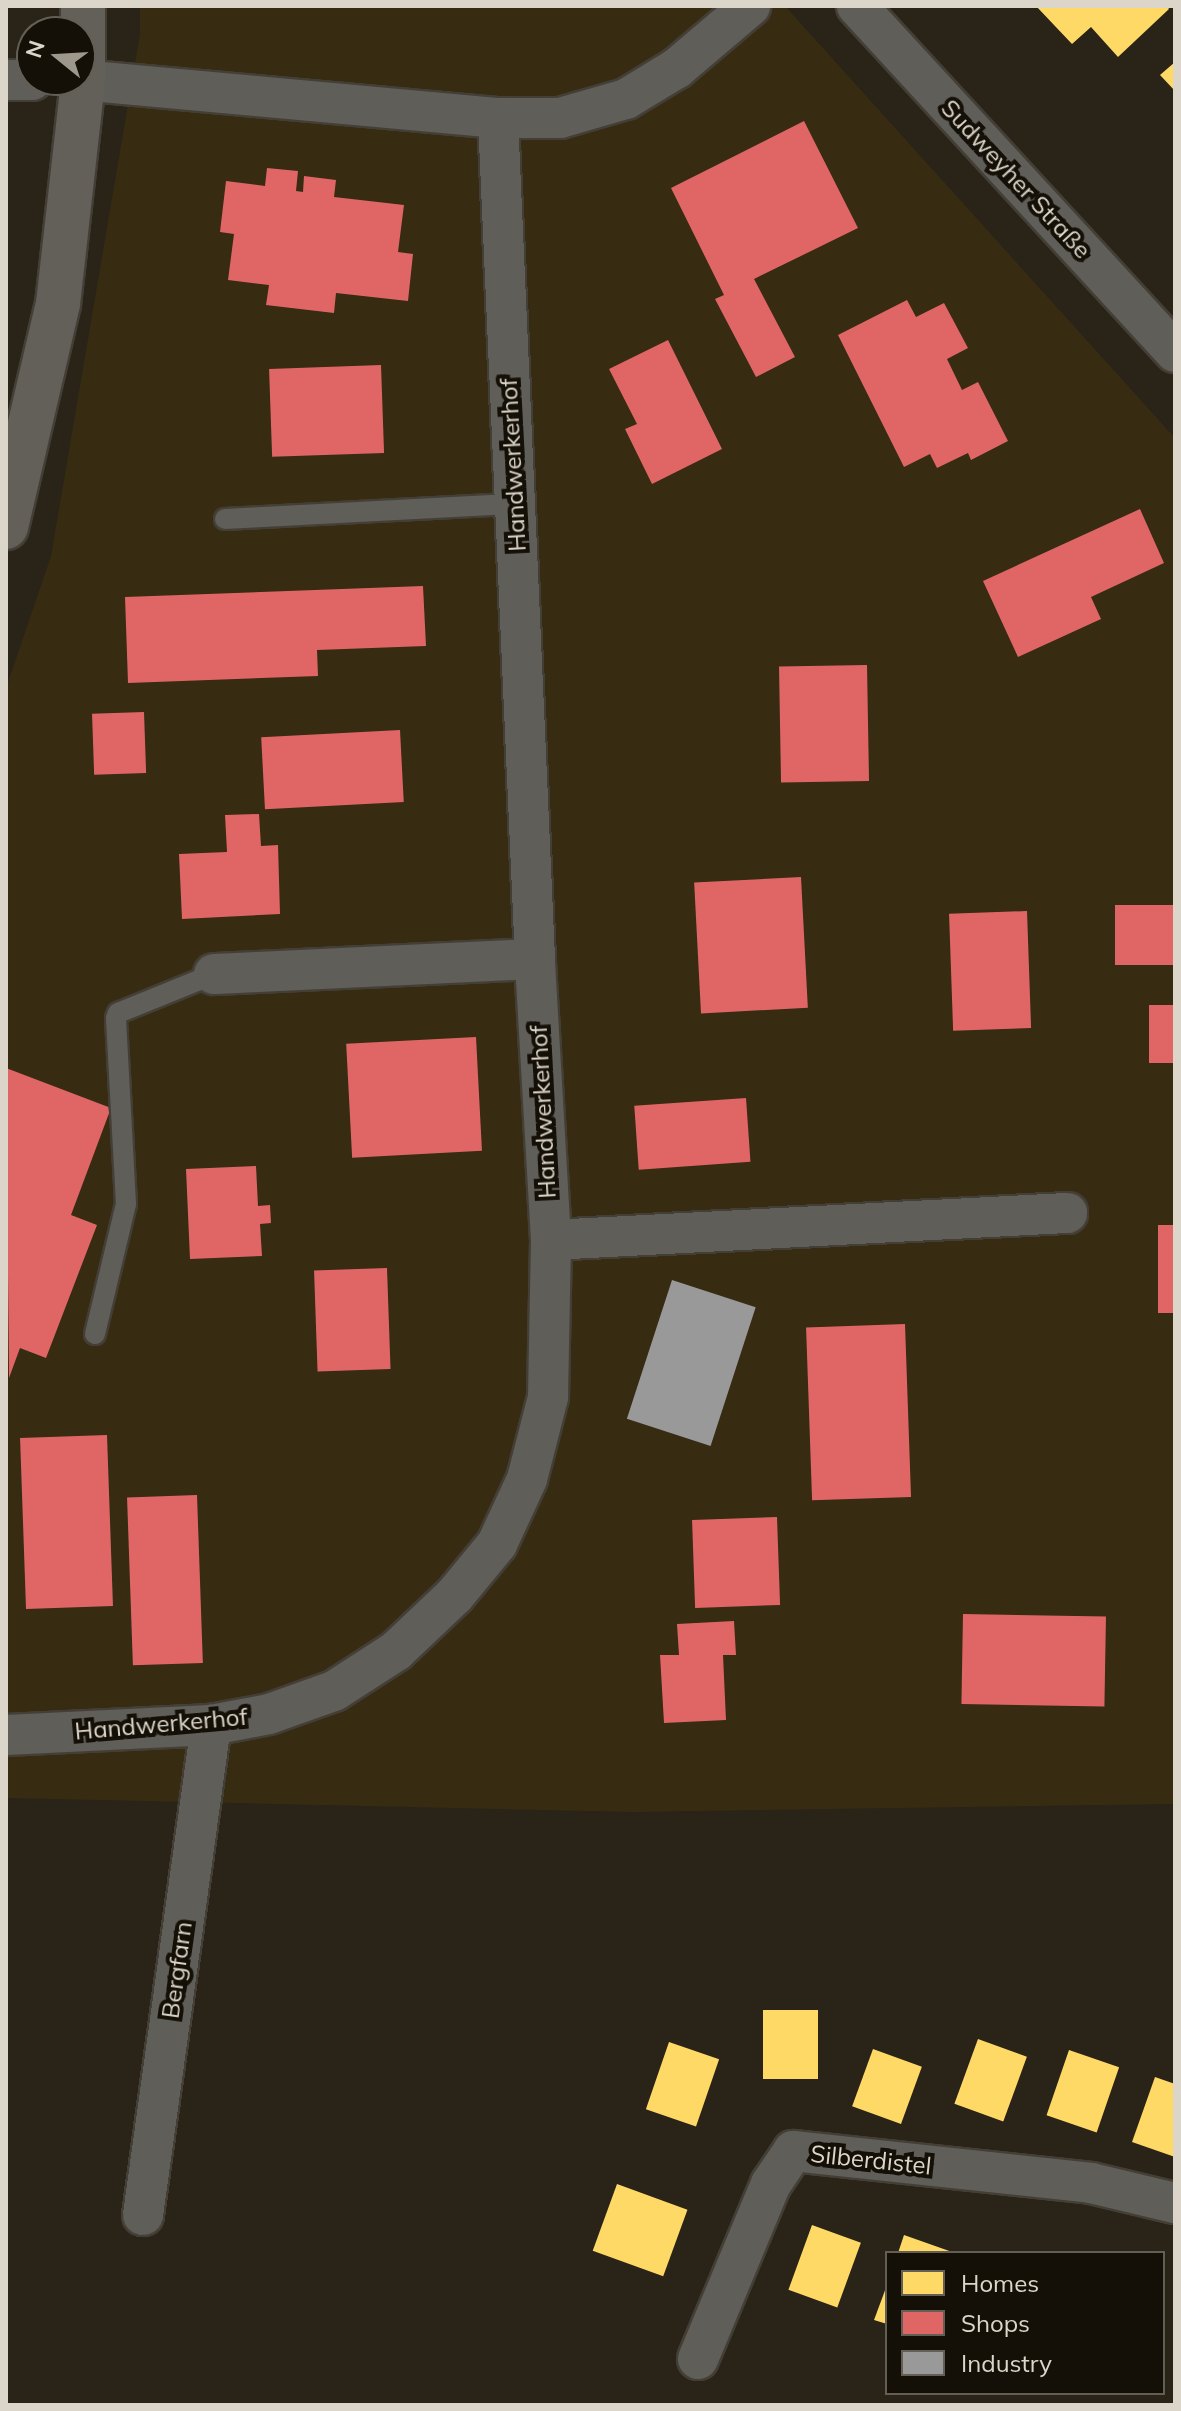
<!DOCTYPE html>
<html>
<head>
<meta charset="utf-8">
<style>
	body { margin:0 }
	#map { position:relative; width:1181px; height:2411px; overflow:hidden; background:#292318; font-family:Mulish,sans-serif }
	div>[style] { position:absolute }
	.built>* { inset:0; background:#372b12 }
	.homes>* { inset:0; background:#ffd966; transform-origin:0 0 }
	.shops>* { inset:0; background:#e06666; transform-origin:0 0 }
	.industry>* { inset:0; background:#999; transform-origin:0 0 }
	.roads { filter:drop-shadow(2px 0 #443f36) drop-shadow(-2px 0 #443f36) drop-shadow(0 2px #443f36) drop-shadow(0 -2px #443f36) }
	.lane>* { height:20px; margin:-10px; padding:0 10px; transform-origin:10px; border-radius:10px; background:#605e59 }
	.street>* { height:40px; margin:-20px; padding:0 20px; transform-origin:20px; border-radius:20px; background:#605e59 }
	.secondary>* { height:44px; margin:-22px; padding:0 22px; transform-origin:22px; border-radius:22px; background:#635f59 }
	span { translate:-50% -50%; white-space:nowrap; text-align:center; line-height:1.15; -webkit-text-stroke:8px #140f07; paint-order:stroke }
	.street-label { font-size:24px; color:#dcd6ca }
	.frame { position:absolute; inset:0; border:8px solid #dcd6ca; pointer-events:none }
	.legend { position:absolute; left:885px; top:2251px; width:280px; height:144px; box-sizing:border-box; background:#140f07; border:2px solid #645f55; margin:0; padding:10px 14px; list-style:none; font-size:24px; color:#dcd6ca }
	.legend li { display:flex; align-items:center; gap:16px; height:40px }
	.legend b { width:40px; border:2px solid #645f55 }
	.north { position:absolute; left:16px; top:16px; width:80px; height:80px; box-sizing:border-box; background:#140f07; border:2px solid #645f55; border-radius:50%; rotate:288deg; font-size:22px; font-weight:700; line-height:32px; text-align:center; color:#dcd6ca }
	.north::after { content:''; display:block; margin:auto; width:28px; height:36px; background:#9d978c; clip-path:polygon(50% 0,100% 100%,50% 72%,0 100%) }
</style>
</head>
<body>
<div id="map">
	<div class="built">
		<i style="clip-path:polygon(140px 6px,785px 6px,1175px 438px,1175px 1804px,633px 1812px,6px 1798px,6px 688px,51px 556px,140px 34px)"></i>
	</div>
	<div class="homes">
		<i style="clip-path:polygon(1036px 6px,1167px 6px,1169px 9px,1118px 57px,1091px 27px,1072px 44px)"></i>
		<i style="clip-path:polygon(1175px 62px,1175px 91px,1160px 75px)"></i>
		<i style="left:763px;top:2010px;width:55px;height:69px"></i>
		<i style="left:978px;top:2039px;width:52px;height:69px;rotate:20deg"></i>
		<i style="left:669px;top:2042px;width:53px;height:71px;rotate:19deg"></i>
		<i style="left:873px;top:2049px;width:52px;height:61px;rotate:20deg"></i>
		<i style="left:1069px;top:2050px;width:53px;height:69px;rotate:19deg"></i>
		<i style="clip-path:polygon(1155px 2077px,1175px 2084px,1175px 2157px,1132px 2142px)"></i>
		<i style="left:617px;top:2184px;width:75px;height:71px;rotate:20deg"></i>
		<i style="left:812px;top:2225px;width:52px;height:69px;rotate:20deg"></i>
		<i style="clip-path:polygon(904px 2235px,955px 2253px,898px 2253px)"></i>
		<i style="clip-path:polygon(887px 2285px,887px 2324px,874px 2320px)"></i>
	</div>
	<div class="shops">
		<i style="clip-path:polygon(804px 121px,858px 228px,754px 279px,795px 357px,756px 377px,715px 299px,724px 295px,671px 188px)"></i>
		<i style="clip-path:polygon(267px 168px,298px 171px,296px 191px,303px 192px,304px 176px,336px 180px,334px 197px,404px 205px,398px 252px,413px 254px,408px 301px,336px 293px,334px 313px,266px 305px,269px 285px,228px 280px,234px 234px,220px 232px,226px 181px,265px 186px)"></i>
		<i style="clip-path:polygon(907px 300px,916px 317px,944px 303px,968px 348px,947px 359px,962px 390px,978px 382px,1008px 441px,971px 460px,968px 453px,937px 468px,930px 454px,904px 467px,838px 335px)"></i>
		<i style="clip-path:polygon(668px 340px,722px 449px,652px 484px,625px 429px,637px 424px,609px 369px)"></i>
		<i style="left:381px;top:365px;width:88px;height:112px;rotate:88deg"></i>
		<i style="clip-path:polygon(1140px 509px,1164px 563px,1091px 597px,1101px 619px,1018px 657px,983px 581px)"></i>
		<i style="clip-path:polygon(423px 586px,426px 646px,317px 650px,318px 676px,128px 683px,125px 597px)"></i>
		<i style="left:867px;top:665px;width:116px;height:88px;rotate:89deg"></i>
		<i style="left:144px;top:712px;width:61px;height:52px;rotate:88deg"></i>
		<i style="left:400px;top:730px;width:72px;height:139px;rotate:87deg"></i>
		<i style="clip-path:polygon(259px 814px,261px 846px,278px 845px,280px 914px,182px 919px,179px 854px,227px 852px,225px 815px)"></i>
		<i style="left:801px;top:877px;width:131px;height:107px;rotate:87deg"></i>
		<i style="left:1175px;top:905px;width:60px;height:60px;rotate:90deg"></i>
		<i style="left:1027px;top:911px;width:117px;height:78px;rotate:88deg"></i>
		<i style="left:1175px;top:1005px;width:58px;height:26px;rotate:90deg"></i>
		<i style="left:476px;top:1037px;width:114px;height:130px;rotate:87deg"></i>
		<i style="clip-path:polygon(6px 1068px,111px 1108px,71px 1215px,97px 1225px,46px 1358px,20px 1348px,9px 1378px)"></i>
		<i style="left:746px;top:1098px;width:64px;height:112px;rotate:86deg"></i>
		<i style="clip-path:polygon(256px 1166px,258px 1206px,270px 1205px,271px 1223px,260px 1224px,262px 1256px,190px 1259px,186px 1169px)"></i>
		<i style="left:1158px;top:1225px;width:17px;height:88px"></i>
		<i style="left:387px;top:1268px;width:101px;height:73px;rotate:88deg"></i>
		<i style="left:905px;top:1324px;width:173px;height:99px;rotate:88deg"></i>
		<i style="left:107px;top:1435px;width:171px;height:87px;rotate:88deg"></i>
		<i style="left:197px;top:1495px;width:168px;height:70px;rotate:88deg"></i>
		<i style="left:777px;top:1517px;width:88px;height:85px;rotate:88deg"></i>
		<i style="left:963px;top:1614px;width:143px;height:90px;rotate:1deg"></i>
		<i style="clip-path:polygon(734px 1621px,736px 1655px,723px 1655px,726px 1720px,664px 1723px,660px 1655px,679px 1655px,677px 1624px)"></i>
	</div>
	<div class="industry">
		<i style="left:672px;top:1280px;width:88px;height:146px;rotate:18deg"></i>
	</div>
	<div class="roads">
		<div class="lane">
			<i style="left:225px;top:519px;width:290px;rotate:-3deg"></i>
			<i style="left:95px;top:1334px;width:134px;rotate:-76.6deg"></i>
			<i style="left:126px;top:1204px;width:186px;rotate:-93.1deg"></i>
			<i style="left:116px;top:1018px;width:5px;rotate:-68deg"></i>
			<i style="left:118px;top:1013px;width:104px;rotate:-22.1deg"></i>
		</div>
		<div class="street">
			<i style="left:857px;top:6px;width:470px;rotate:47.4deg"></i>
			<i style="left:6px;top:80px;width:26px"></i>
			<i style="left:80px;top:80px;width:420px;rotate:5.2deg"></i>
			<i style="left:498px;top:118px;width:62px"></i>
			<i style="left:560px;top:118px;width:69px;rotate:-16.1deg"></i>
			<i style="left:626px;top:99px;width:60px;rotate:-31.3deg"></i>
			<i style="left:677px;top:68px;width:96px;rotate:-40.3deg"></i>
			<i style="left:214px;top:974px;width:321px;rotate:-2.7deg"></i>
			<i style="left:551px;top:1240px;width:517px;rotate:-3deg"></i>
			<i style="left:6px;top:1735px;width:205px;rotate:-2.8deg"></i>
			<i style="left:211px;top:1725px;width:59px;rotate:-10.7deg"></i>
			<i style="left:269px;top:1714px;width:69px;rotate:-19.5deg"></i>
			<i style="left:334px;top:1691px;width:74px;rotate:-32.8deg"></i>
			<i style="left:396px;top:1651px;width:81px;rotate:-43.5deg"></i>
			<i style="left:455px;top:1595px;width:66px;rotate:-50.5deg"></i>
			<i style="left:497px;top:1544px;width:72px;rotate:-65.2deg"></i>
			<i style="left:527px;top:1479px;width:85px;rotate:-75.6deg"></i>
			<i style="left:548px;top:1397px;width:157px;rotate:-88.9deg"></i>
			<i style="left:551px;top:1240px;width:281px;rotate:-93.3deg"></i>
			<i style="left:535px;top:959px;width:842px;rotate:-92.52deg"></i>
			<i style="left:143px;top:2215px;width:495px;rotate:-82.1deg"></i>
			<i style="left:698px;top:2359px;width:190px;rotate:-67.4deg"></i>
			<i style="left:771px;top:2184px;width:40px;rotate:-56deg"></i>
			<i style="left:793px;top:2151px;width:300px;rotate:6.1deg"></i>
			<i style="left:1091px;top:2183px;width:86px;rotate:13.4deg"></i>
		</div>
		<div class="secondary">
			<i style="left:6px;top:527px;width:229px;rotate:-76.9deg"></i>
			<i style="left:58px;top:304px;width:225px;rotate:-83.6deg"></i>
			<i style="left:83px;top:80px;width:74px;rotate:-90deg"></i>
		</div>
	</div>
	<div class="street-label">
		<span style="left:1016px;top:179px;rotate:47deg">Sudweyher Straße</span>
		<span style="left:513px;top:465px;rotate:-93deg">Handwerkerhof</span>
		<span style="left:543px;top:1112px;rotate:-93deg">Handwerkerhof</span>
		<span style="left:161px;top:1724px;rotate:-5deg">Handwerkerhof</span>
		<span style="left:177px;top:1970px;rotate:-82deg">Bergfarn</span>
		<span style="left:871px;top:2160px;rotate:6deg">Silberdistel</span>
	</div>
	<div class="frame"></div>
	<ul class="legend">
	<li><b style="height:22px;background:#ffd966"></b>Homes</li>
	<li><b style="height:22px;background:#e06666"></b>Shops</li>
	<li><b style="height:22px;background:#999"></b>Industry</li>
	</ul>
	<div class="north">N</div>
</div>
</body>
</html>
